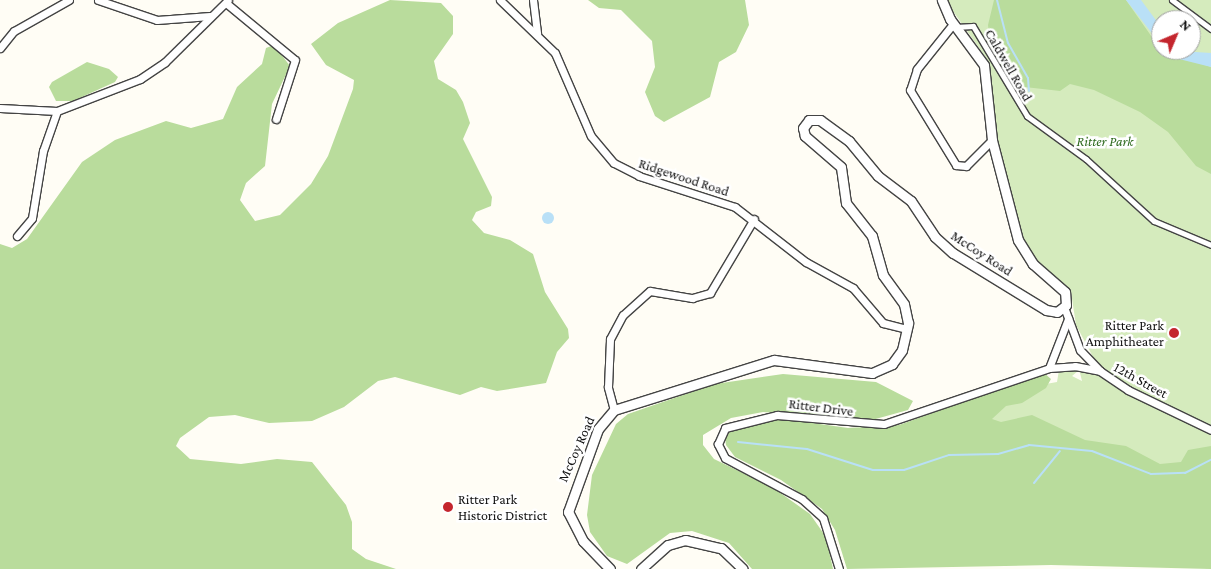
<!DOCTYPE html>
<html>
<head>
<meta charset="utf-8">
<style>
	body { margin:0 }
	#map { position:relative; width:1211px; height:569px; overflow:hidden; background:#fffdf5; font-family:"Crimson Pro",serif }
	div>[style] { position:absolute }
	.green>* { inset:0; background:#d5ebbd }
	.forest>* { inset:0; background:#b9dc9c }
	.water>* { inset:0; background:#b9e0f7 }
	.round { border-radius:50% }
	.stream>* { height:2px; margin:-1px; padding:0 1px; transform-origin:1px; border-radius:1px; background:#b9e0f7 }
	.roads { filter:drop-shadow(1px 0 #444) drop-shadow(-1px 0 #444) drop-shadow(0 1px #444) drop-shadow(0 -1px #444) }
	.pedestrian>* { height:5px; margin:-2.5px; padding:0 2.5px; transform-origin:2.5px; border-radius:2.5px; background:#fff }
	.minor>* { height:7px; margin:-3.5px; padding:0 3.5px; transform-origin:3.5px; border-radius:3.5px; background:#fff }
	.tertiary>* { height:9px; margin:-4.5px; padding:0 4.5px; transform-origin:4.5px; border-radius:4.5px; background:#fff }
	.dots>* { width:14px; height:14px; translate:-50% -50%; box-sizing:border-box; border:2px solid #fff; border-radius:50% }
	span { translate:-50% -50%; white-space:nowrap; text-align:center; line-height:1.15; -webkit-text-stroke:5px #fff; paint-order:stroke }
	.street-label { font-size:14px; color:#111 }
	.park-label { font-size:14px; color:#2f6b1f; font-style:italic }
	.poi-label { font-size:14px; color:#111 }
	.right { translate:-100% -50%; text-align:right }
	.left { translate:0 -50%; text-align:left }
	.north { position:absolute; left:1151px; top:10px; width:50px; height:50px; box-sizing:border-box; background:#fff; border:1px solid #a0a0a0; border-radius:50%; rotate:45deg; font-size:14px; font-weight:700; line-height:20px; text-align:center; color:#111 }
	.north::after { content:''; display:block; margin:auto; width:18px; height:22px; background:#c4262e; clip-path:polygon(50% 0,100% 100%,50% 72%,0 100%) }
</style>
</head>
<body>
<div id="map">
	<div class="green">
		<i style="clip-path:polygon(evenodd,945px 0,1211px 0,1211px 569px,835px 512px,877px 437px,1013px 390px,1057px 382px,1059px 370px,1078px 371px,1072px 376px,1082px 381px,1080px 373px,1093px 357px,1076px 325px,1071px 292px,1036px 261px,1019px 234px,995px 137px,987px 59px,945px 0,1161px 20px,1191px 20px,1191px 50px,1161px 50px,1161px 20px)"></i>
	</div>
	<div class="forest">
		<i style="clip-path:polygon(390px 0,441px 3px,453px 16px,453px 34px,434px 61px,438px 79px,456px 90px,463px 102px,470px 123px,463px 139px,492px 197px,491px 206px,476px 212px,472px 220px,484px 233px,510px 240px,533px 254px,545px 292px,568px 329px,569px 338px,557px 352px,546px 383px,497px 391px,481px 387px,460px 395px,395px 377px,378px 381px,344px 407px,312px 421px,269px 423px,235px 415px,209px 417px,180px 438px,176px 446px,190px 459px,241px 464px,277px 459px,312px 462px,346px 505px,352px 522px,352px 549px,366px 559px,396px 569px,0 569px,0 244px,12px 248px,27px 239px,82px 162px,115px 140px,166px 121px,191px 128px,223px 119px,237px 87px,262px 64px,266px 48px,274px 45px,290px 66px,272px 104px,265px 166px,246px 183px,240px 200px,255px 221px,280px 215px,311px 184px,328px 156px,353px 89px,354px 80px,326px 65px,311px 44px,338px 23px)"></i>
		<i style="clip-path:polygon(588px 0,745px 0,749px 25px,736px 52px,719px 62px,710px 97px,664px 122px,655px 116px,645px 92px,655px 67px,652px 41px,621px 10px,599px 8px)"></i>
		<i style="clip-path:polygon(994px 0,1126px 0,1161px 50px,1211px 67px,1211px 174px,1196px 166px,1168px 132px,1140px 112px,1094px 90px,1070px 84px,1060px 91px,1016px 86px,990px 42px,988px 25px)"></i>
		<i style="clip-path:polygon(87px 62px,109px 69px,118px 77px,115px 82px,73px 101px,56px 101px,49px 87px,52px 82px)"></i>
		<i style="clip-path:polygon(1044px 373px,1051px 379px,1046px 388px,1022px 403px,1006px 406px,992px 419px,1001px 422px,1032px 415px,1085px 440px,1126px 446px,1160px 464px,1181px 462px,1188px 450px,1211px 446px,1211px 569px,1051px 565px,847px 569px,835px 530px,822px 509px,781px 480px,735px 457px,726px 445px,725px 437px,733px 429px,777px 418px,848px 428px,899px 425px)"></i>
		<i style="clip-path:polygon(783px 374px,876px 382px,913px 401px,908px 410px,872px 420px,763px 412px,731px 418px,703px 435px,703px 445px,714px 459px,772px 487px,810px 514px,826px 537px,833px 569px,752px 569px,729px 543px,692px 531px,670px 533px,627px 564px,607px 556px,590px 532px,587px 515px,592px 475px,616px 424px,628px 414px,715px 384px)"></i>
	</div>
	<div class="water">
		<i style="clip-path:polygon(1126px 0,1141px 0,1161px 27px,1161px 45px)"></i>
		<i style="clip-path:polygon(1165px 50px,1211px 53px,1211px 67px,1175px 58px)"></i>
		<i class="round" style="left:542px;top:212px;width:12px;height:12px"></i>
	</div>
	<div class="stream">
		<i style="left:997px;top:0;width:44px;rotate:75.7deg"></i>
		<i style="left:1008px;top:43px;width:40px;rotate:60.3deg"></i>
		<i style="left:1028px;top:78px;width:13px;rotate:86deg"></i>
		<i style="left:738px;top:442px;width:69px;rotate:5.8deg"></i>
		<i style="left:807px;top:449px;width:69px;rotate:17.7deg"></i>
		<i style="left:873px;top:470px;width:31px"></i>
		<i style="left:904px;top:470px;width:47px;rotate:-18.4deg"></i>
		<i style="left:949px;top:455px;width:49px;rotate:-1.2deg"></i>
		<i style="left:998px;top:454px;width:32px;rotate:-16deg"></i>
		<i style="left:1029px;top:445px;width:63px;rotate:5.4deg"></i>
		<i style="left:1092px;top:451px;width:63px;rotate:21.3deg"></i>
		<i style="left:1151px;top:474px;width:34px;rotate:-2deg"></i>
		<i style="left:1185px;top:473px;width:29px;rotate:-27deg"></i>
		<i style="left:1034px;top:483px;width:41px;rotate:-50.9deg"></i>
	</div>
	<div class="roads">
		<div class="pedestrian">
			<i style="left:1172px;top:0;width:49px;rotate:36.6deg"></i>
			<i style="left:955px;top:27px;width:18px;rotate:-3deg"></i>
			<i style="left:973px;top:26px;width:105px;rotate:59deg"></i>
			<i style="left:1027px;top:116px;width:73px;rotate:36.1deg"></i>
			<i style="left:1086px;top:159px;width:92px;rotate:42.4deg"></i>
			<i style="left:1154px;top:221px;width:62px;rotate:22.8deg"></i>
		</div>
		<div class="minor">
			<i style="left:98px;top:0;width:62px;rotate:18.7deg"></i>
			<i style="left:157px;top:20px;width:53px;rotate:-4.3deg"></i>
			<i style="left:500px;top:0;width:76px;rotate:43.9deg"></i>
			<i style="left:555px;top:53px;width:90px;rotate:66.6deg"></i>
			<i style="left:591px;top:136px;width:35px;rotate:50deg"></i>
			<i style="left:614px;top:163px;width:28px;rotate:27deg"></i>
			<i style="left:639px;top:176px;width:101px;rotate:17.9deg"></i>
			<i style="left:735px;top:207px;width:90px;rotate:37.8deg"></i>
			<i style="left:806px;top:262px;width:54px;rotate:29deg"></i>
			<i style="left:853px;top:288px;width:46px;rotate:49.4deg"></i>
			<i style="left:883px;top:323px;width:25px;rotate:14deg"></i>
			<i style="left:533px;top:0;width:34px;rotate:83deg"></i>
			<i style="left:226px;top:3px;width:89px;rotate:39.6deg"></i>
			<i style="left:295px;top:60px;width:62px;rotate:107.9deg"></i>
			<i style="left:953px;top:24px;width:58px;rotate:128.7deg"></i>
			<i style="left:917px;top:69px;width:22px;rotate:108deg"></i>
			<i style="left:910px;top:90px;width:88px;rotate:58.5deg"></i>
			<i style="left:956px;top:165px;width:10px;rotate:6deg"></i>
			<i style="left:966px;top:166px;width:37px;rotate:-45deg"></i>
			<i style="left:0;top:48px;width:22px;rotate:-51deg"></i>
			<i style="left:14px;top:31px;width:63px;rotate:-29.4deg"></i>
			<i style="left:0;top:108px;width:57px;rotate:3deg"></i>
			<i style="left:57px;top:111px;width:89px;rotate:-21.1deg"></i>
			<i style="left:140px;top:79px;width:30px;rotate:-34deg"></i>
			<i style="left:165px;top:62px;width:88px;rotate:-44.5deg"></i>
			<i style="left:17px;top:236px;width:23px;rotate:-50deg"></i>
			<i style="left:32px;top:218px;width:68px;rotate:-80.7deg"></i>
			<i style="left:43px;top:151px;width:42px;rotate:-70.7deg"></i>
			<i style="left:1064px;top:307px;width:46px;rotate:69.6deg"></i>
			<i style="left:1080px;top:350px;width:29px;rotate:46deg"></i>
			<i style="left:1100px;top:371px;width:34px;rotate:34deg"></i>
			<i style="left:1128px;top:390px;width:92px;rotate:25.7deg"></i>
			<i style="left:1049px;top:368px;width:53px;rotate:-68.8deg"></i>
			<i style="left:614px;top:410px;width:24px;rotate:-105deg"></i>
			<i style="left:608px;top:387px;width:48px;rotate:-87.6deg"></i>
			<i style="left:610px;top:339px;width:27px;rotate:-62deg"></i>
			<i style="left:623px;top:315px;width:36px;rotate:-42deg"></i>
			<i style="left:650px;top:291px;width:43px;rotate:9.5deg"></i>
			<i style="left:692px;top:298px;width:19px;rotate:-16deg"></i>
			<i style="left:710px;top:293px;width:86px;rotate:-59.3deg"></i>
			<i style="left:839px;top:569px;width:53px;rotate:-107.4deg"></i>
			<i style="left:823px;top:518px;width:28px;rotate:-138deg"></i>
			<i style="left:802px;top:499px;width:87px;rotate:-152deg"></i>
			<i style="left:725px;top:458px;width:16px;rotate:-117deg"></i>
			<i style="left:718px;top:444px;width:17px;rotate:-66deg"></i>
			<i style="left:725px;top:428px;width:54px;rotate:-14deg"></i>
			<i style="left:777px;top:415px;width:107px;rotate:4.8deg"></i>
			<i style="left:884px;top:424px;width:174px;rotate:-18.7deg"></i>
			<i style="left:1049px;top:368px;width:26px;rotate:-4deg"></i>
			<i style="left:1075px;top:366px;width:25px;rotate:11deg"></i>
		</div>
		<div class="tertiary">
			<i style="left:610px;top:569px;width:39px;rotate:-134deg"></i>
			<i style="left:583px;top:541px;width:33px;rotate:-117deg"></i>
			<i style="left:568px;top:512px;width:88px;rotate:-70.1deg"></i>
			<i style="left:598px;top:429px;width:25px;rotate:-50deg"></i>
			<i style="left:614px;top:410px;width:168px;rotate:-17.4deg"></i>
			<i style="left:774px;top:360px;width:99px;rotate:7.6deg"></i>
			<i style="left:872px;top:373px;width:22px;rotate:-24deg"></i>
			<i style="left:892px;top:364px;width:17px;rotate:-54deg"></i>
			<i style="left:902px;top:350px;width:28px;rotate:-77deg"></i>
			<i style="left:908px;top:323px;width:19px;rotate:-102deg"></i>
			<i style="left:904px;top:304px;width:36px;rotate:-126deg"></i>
			<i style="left:883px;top:275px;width:41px;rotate:-105.8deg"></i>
			<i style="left:872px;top:236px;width:42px;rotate:-128.2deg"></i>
			<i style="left:846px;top:203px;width:36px;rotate:-98deg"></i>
			<i style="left:841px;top:167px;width:48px;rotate:-139.3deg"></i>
			<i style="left:805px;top:136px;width:8px;rotate:-104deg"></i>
			<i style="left:803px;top:128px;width:10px;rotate:-53deg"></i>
			<i style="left:809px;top:120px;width:11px"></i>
			<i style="left:820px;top:120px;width:36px;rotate:36deg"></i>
			<i style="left:849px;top:141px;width:45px;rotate:50.4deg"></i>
			<i style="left:878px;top:176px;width:41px;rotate:37.1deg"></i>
			<i style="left:911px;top:201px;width:43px;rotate:56.3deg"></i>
			<i style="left:935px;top:237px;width:24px;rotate:42deg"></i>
			<i style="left:953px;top:253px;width:109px;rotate:31.5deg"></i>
			<i style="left:1046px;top:310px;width:11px;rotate:10deg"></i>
			<i style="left:1057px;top:312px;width:11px;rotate:-38deg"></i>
			<i style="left:1066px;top:305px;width:13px;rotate:-94deg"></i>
			<i style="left:1065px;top:292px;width:43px;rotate:-138.8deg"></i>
			<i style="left:1033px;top:264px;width:28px;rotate:-122deg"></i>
			<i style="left:1018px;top:240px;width:103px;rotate:-104.6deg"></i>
			<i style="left:992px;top:140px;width:75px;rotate:-96.1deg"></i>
			<i style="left:984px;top:65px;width:57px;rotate:-126.5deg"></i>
			<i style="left:950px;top:19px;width:21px;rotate:-113deg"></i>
			<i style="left:641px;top:569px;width:36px;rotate:-42deg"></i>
			<i style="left:668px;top:545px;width:18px;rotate:-16deg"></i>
			<i style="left:685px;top:540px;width:37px;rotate:13deg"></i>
			<i style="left:721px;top:548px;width:30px;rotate:44deg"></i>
		</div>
	</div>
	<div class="dots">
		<i style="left:1174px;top:333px;background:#c4262e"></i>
		<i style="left:448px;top:507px;background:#c4262e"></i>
	</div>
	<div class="street-label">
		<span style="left:1009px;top:65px;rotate:60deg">Caldwell Road</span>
		<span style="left:684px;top:177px;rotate:18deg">Ridgewood Road</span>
		<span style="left:982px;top:253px;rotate:33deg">McCoy Road</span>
		<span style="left:1141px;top:380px;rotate:29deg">12th Street</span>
		<span style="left:821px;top:407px;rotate:7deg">Ritter Drive</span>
		<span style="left:576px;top:449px;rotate:-66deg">McCoy Road</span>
	</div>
	<div class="park-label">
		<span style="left:1105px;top:141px">Ritter Park</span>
	</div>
	<div class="poi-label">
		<span class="right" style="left:1164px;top:333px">Ritter Park<br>Amphitheater</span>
		<span class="left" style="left:458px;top:507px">Ritter Park<br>Historic District</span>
	</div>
	<div class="north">N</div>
</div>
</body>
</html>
